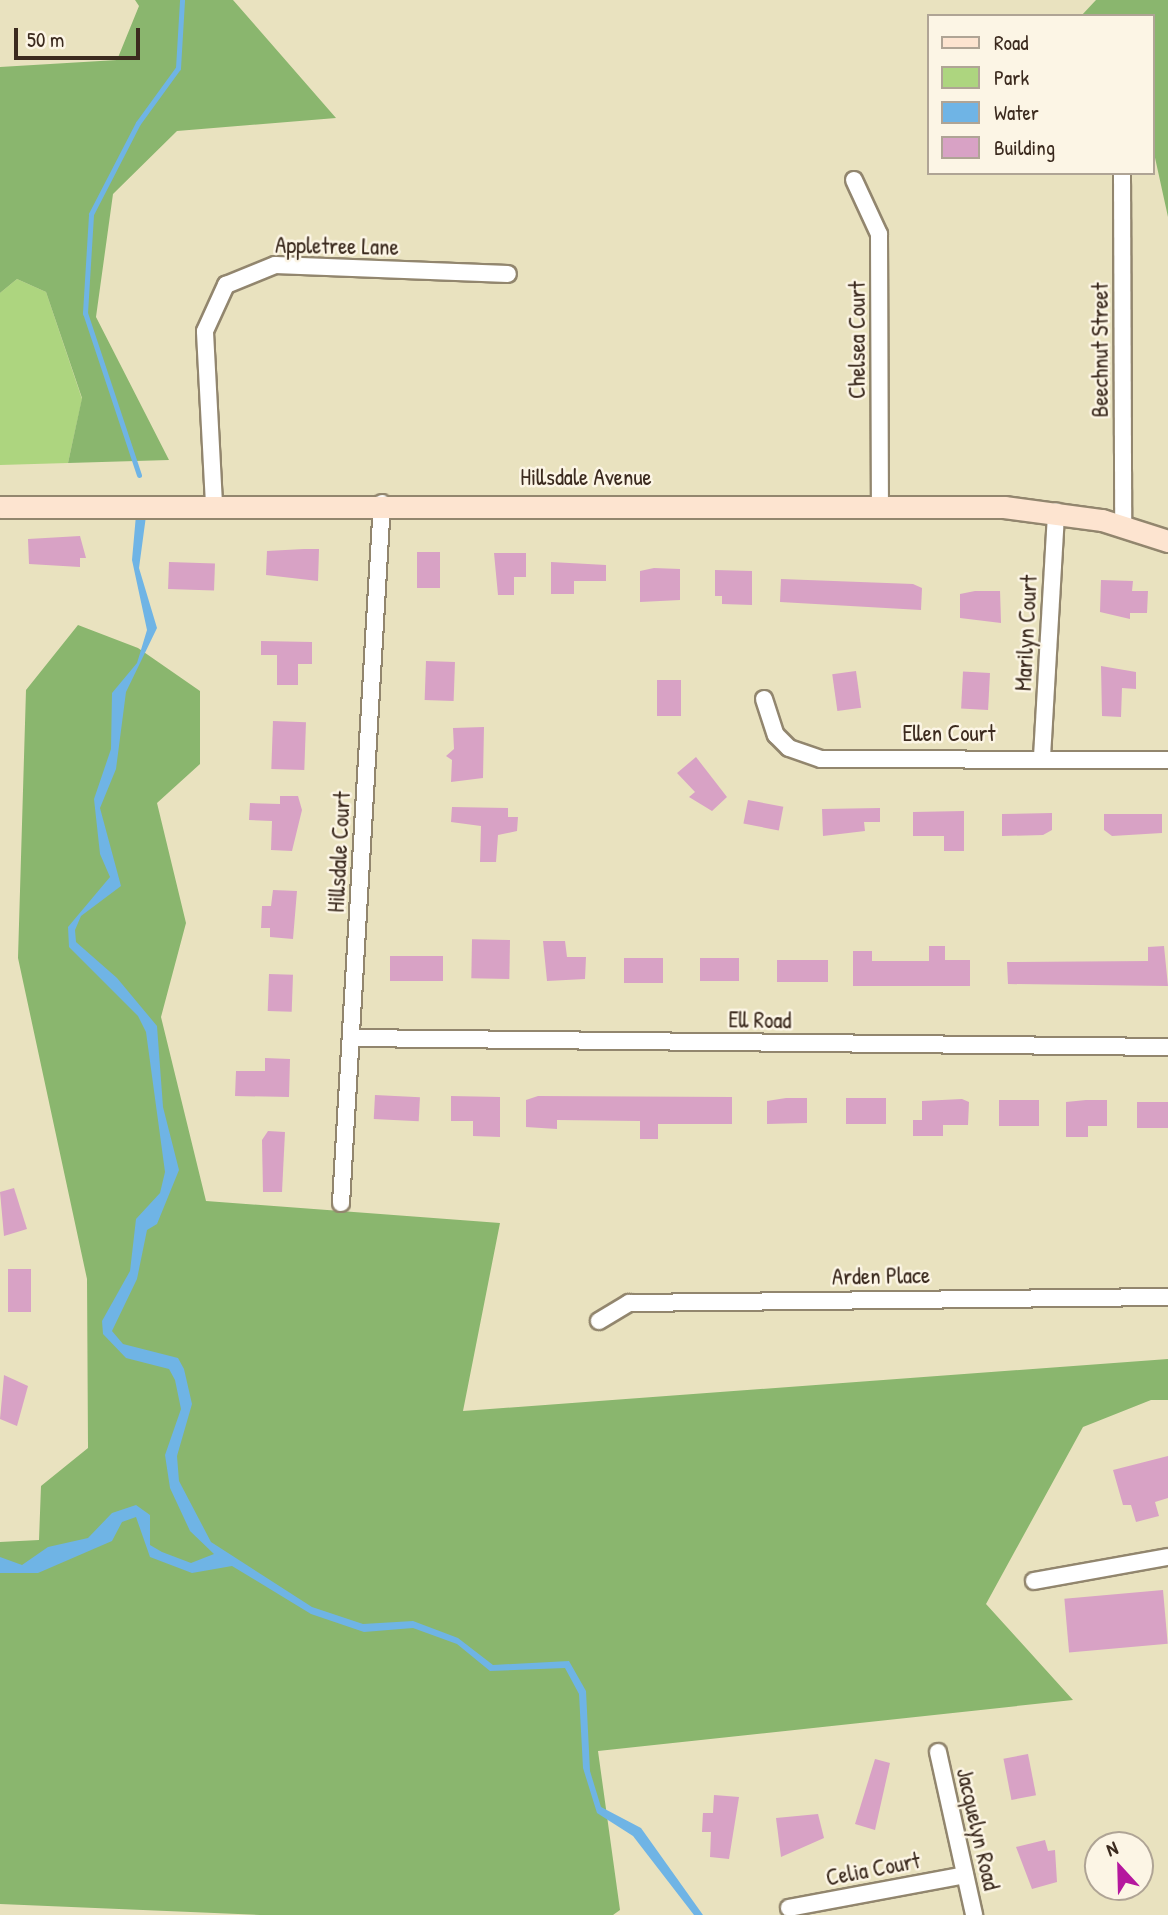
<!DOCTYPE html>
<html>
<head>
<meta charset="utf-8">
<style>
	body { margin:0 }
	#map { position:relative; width:1168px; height:1915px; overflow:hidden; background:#e9e2bf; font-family:"Patrick Hand",sans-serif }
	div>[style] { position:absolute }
	.green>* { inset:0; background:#add57f }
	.forest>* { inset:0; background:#8ab66e }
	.water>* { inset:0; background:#6fb4e5 }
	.stream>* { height:5px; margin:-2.5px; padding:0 2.5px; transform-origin:2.5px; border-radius:2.5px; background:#6fb4e5 }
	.building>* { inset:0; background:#d8a2c5; transform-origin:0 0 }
	.roads { filter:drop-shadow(2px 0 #92866e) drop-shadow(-2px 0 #92866e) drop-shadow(0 2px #92866e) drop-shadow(0 -2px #92866e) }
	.street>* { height:16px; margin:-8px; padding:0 8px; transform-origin:8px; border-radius:8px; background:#fff }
	.secondary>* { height:21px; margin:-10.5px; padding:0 10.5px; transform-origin:10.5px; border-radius:10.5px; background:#fde4d0 }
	span { translate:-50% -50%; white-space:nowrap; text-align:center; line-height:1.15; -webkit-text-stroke:5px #fcf5e5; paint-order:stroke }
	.street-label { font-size:23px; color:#3b2a1e }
	.legend { position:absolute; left:927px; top:14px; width:228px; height:161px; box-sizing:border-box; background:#fcf5e5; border:2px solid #afa495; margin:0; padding:9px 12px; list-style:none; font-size:21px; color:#3b2a1e }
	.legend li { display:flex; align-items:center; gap:14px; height:35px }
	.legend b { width:35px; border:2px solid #afa495 }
	.north { position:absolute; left:1084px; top:1831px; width:70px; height:70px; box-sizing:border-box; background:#fcf5e5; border:2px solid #afa495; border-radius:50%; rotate:338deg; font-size:19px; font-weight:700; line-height:28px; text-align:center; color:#3b2a1e }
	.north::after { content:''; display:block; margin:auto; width:24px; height:32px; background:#b5179e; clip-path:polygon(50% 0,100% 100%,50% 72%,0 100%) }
	.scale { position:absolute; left:14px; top:28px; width:126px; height:32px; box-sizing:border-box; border:4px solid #3b2a1e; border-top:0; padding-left:9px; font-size:21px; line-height:24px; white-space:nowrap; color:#3b2a1e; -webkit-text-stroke:5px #fcf5e5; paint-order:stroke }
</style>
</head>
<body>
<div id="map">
	<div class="green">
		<i style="clip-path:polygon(17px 279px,46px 292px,82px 399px,68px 463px,0 465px,0 293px)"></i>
	</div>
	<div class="forest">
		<i style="clip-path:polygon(135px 0,233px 0,336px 118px,177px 131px,113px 194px,96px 317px,169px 460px,68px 463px,82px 398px,46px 292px,17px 279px,0 293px,0 67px,117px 60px,139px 6px)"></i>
		<i style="clip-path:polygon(1096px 0,1168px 0,1168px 217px,1152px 144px,1152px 16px,1081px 16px)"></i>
		<i style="clip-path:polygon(78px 625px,138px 648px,200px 691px,200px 764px,157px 803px,186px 923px,161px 1017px,206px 1201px,500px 1223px,463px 1411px,1168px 1359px,1168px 1400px,1151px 1400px,1083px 1427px,986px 1604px,1073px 1700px,598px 1751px,620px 1910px,613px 1915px,260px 1915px,0 1904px,0 1542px,39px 1540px,41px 1486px,88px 1448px,87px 1279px,18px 958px,26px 690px)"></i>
	</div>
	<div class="water">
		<i style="clip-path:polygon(136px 515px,146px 516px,139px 568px,157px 628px,126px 692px,116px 769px,100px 808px,121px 886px,81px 916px,75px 930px,76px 942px,117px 978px,157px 1026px,163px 1107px,179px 1170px,157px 1224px,147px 1230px,137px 1279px,112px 1331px,123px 1344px,178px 1358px,184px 1369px,192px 1404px,177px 1456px,179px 1481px,211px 1542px,312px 1607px,363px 1624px,413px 1621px,458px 1638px,493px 1665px,569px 1661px,586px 1691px,590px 1771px,601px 1807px,641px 1828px,703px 1915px,694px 1915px,633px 1836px,597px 1813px,583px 1768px,579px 1694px,565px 1668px,490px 1671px,457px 1644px,413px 1628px,364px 1632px,311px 1614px,232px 1566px,192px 1573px,150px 1557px,136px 1517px,122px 1522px,112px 1541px,38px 1573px,0 1573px,0 1557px,22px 1565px,48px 1547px,88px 1538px,112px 1513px,136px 1505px,150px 1515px,150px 1545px,162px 1552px,191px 1563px,214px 1554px,190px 1531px,170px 1488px,165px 1455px,181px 1409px,175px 1380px,169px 1369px,126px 1358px,103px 1334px,102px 1321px,130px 1271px,136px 1219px,160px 1193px,165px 1172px,146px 1032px,138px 1016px,69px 947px,68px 927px,110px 877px,100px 854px,94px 799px,111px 749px,112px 693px,137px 663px,147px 630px,132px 560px)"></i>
	</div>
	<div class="stream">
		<i style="left:139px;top:475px;width:171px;rotate:-108.4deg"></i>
		<i style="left:85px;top:313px;width:99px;rotate:-86.5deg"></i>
		<i style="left:91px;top:214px;width:102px;rotate:-62.7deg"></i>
		<i style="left:138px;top:123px;width:68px;rotate:-54deg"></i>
		<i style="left:178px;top:68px;width:68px;rotate:-86.6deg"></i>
	</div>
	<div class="building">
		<i style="clip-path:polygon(80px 536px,86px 558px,80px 558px,80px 567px,29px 564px,28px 539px)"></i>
		<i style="clip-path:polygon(304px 549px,319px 549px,318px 581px,266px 575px,267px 551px)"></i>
		<i style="left:417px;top:552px;width:23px;height:36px"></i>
		<i style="clip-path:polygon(494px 553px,526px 553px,526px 577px,514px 577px,514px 595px,498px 595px)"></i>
		<i style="left:169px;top:562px;width:46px;height:27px;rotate:2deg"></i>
		<i style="clip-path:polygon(551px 562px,606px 565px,606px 581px,574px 581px,574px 594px,551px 594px)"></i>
		<i style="clip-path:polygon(654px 568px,680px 569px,680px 600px,640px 602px,640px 571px)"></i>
		<i style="clip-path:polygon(715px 570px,752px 571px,752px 605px,722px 604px,722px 596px,715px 596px)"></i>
		<i style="clip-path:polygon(781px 579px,913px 584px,922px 588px,921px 610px,780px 602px)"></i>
		<i style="clip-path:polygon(1101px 580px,1133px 581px,1132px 591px,1148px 591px,1147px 613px,1130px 613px,1130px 619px,1100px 612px)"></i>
		<i style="clip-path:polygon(975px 591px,1000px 591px,1001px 623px,960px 618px,960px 594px)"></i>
		<i style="clip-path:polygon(261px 641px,312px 642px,312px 664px,298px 664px,298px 685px,277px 685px,277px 655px,261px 655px)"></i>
		<i style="left:426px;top:661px;width:29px;height:39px;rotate:2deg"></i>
		<i style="clip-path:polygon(1101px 666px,1136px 672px,1136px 689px,1122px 688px,1121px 717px,1102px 716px)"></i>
		<i style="left:856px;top:671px;width:37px;height:24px;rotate:82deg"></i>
		<i style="left:990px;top:673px;width:37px;height:27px;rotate:93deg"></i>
		<i style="left:657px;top:680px;width:24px;height:36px"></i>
		<i style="left:273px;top:721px;width:33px;height:48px;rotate:2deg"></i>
		<i style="clip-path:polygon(484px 727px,483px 778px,451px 782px,452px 760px,446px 756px,454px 749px,453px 728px)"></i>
		<i style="clip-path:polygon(696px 757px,727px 797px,712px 811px,689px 797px,695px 792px,677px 773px)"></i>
		<i style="clip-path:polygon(280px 796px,298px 796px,302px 810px,292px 851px,271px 850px,272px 821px,249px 820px,250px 803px,280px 804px)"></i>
		<i style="left:748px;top:800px;width:36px;height:24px;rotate:11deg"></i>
		<i style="clip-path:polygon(452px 807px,508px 808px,508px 817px,518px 817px,517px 831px,498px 835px,496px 862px,480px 862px,481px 826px,451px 822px)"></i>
		<i style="clip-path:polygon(880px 808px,880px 822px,864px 822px,865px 831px,823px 836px,822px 809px)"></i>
		<i style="clip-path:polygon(964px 811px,964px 851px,944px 851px,944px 836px,913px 836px,913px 812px)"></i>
		<i style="clip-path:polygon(1052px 813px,1052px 830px,1043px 835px,1002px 836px,1002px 814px)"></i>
		<i style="clip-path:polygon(1104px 814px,1162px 814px,1162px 833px,1112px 836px,1104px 830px)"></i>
		<i style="clip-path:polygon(273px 890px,297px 891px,293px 939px,270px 937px,270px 928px,261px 928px,262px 906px,271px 906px)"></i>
		<i style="left:510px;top:940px;width:39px;height:38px;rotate:91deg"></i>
		<i style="clip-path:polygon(543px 941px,565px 941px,567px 957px,586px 957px,585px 979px,547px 981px)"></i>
		<i style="clip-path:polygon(929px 946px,945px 946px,945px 960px,970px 960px,970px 986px,853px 986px,853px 951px,872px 951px,872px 961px,929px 961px)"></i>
		<i style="clip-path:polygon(1164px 946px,1168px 986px,1008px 984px,1007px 962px,1148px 961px,1148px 947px)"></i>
		<i style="left:390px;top:956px;width:53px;height:25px"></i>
		<i style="left:624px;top:958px;width:39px;height:25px"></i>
		<i style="left:700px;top:958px;width:39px;height:23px"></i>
		<i style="left:777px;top:960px;width:51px;height:22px"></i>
		<i style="left:269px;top:974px;width:24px;height:37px;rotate:2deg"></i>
		<i style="clip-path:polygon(265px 1058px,290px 1059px,289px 1097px,235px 1096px,236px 1071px,265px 1071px)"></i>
		<i style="left:375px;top:1095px;width:45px;height:24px;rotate:3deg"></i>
		<i style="clip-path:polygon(451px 1096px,500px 1097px,500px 1137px,473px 1136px,473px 1121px,451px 1121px)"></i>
		<i style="clip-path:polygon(538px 1096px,732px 1097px,732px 1124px,658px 1124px,658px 1139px,640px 1139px,640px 1121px,557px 1120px,557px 1129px,526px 1127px,526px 1100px)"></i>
		<i style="clip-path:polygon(786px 1098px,807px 1098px,807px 1123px,767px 1124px,767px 1101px)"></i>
		<i style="left:886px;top:1098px;width:26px;height:40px;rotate:90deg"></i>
		<i style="clip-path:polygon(962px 1099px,969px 1102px,968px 1125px,943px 1125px,943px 1136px,913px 1136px,913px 1120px,922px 1120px,922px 1101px)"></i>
		<i style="left:1039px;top:1100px;width:26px;height:40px;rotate:90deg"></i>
		<i style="clip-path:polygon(1086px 1100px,1107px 1100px,1107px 1126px,1088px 1126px,1088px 1137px,1066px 1137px,1066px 1102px)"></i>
		<i style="left:1137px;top:1102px;width:31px;height:26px"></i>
		<i style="clip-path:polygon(268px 1131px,285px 1132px,282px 1192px,263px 1192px,262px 1140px)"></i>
		<i style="clip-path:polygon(14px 1188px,27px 1229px,4px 1236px,0 1192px)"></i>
		<i style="left:8px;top:1269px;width:23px;height:43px"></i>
		<i style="clip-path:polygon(4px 1375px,28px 1386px,17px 1426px,0 1419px)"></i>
		<i style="clip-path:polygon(1168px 1456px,1168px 1498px,1155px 1502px,1159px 1516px,1136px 1522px,1131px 1505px,1123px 1505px,1113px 1470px)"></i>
		<i style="left:1163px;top:1590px;width:54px;height:99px;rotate:85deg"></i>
		<i style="left:1028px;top:1754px;width:42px;height:25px;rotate:79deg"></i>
		<i style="clip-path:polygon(875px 1759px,890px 1763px,875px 1830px,855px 1824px)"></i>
		<i style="clip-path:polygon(714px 1795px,739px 1797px,729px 1859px,710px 1857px,711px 1832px,702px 1832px,703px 1813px,713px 1813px)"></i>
		<i style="clip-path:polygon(818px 1814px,824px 1838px,781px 1857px,776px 1818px)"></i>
		<i style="clip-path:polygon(1045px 1840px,1048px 1851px,1055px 1850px,1057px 1882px,1032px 1889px,1016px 1847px)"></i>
	</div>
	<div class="roads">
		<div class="street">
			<i style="left:1122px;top:173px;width:353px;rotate:89.8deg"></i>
			<i style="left:854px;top:180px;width:60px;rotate:65.2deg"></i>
			<i style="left:879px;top:234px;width:271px;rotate:89.8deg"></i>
			<i style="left:214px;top:504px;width:173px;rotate:-93deg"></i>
			<i style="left:205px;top:331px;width:51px;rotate:-65.5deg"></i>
			<i style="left:226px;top:285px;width:53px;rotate:-22.2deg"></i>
			<i style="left:275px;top:265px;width:233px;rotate:2.2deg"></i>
			<i style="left:764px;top:699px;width:38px;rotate:72deg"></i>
			<i style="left:776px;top:735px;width:18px;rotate:45deg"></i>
			<i style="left:789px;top:748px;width:34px;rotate:19deg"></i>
			<i style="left:821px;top:759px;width:347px;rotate:0.2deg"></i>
			<i style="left:1042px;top:757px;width:246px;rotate:-86.7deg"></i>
			<i style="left:351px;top:1038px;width:817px;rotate:0.63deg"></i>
			<i style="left:341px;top:1203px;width:701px;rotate:-86.65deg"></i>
			<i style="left:599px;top:1321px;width:35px;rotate:-31deg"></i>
			<i style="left:629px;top:1303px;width:539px;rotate:-0.64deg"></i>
			<i style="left:1034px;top:1581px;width:136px;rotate:-10.2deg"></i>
			<i style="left:938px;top:1752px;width:167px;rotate:77.5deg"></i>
			<i style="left:789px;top:1908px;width:179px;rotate:-10.6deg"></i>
		</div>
		<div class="secondary">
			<i style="left:0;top:507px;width:1004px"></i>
			<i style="left:1004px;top:507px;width:99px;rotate:7.6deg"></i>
			<i style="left:1102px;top:520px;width:69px;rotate:17.7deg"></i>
		</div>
	</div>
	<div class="street-label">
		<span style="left:337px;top:246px;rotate:1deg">Appletree Lane</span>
		<span style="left:857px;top:340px;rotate:-90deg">Chelsea Court</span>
		<span style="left:1100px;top:350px;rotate:-90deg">Beechnut Street</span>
		<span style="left:586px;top:477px">Hillsdale Avenue</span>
		<span style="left:1026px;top:633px;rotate:-87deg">Marilyn Court</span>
		<span style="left:949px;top:733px">Ellen Court</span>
		<span style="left:339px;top:852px;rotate:-87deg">Hillsdale Court</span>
		<span style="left:760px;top:1020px;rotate:1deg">Ell Road</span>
		<span style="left:881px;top:1276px;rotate:-1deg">Arden Place</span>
		<span style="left:978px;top:1829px;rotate:77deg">Jacquelyn Road</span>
		<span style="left:873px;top:1869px;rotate:-11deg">Celia Court</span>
	</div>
	<ul class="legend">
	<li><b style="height:9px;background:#fde4d0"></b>Road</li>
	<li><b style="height:19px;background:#add57f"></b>Park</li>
	<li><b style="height:19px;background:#6fb4e5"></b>Water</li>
	<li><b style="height:19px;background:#d8a2c5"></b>Building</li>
	</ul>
	<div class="north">N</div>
	<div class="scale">50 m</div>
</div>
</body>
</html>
